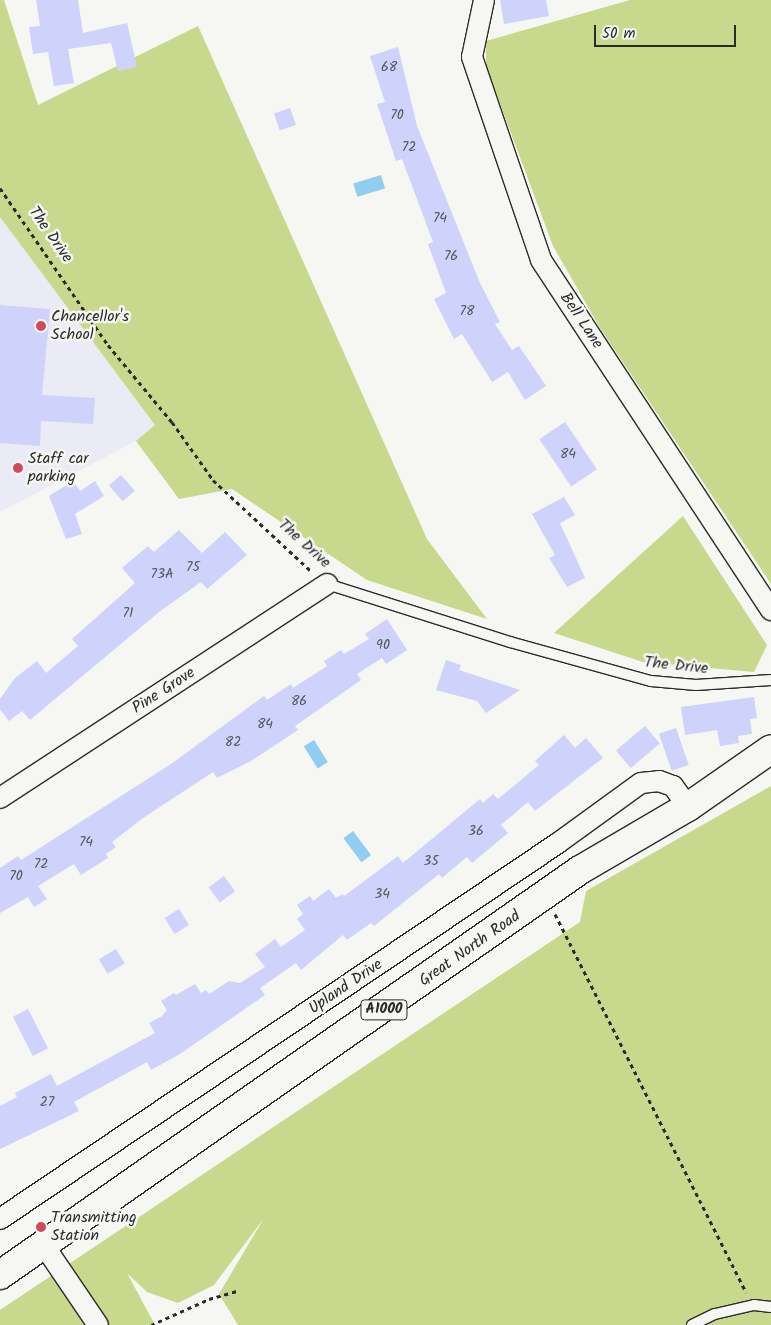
<!DOCTYPE html>
<html>
<head>
<meta charset="utf-8">
<style>
	body { margin:0 }
	#map { position:relative; width:771px; height:1325px; overflow:hidden; background:#f6f6f2; font-family:Kalam,sans-serif }
	div>[style] { position:absolute }
	.built>* { inset:0; background:#eaebf4 }
	.green>* { inset:0; background:#c8d88c }
	.water>* { inset:0; background:#8fcef0; transform-origin:0 0 }
	.building>* { inset:0; background:#cfd2fa; transform-origin:0 0 }
	.path>* { height:3px; margin-top:-1.5px; transform-origin:0; background:repeating-linear-gradient(90deg,#2b2b2b 0 4px,transparent 0 8px) }
	.roads { filter:drop-shadow(1px 0 #2b2b2b) drop-shadow(-1px 0 #2b2b2b) drop-shadow(0 1px #2b2b2b) drop-shadow(0 -1px #2b2b2b) }
	.service>* { height:10px; margin:-5px; padding:0 5px; transform-origin:5px; border-radius:5px; background:#f6f6f2 }
	.minor>* { height:20px; margin:-10px; padding:0 10px; transform-origin:10px; border-radius:10px; background:#f6f6f2 }
	.primary>* { height:28px; margin:-14px; padding:0 14px; transform-origin:14px; border-radius:14px; background:#f6f6f2 }
	.dots>* { width:14px; height:14px; translate:-50% -50%; box-sizing:border-box; border:2px solid #f6f6f2; border-radius:50% }
	span { translate:-50% -50%; white-space:nowrap; text-align:center; line-height:1.15; -webkit-text-stroke:5px #f6f6f2; paint-order:stroke }
	.number-label { font-size:14px; color:#54555f }
	.number-label span { -webkit-text-stroke-width:0 }
	.shield-label span { padding:1px 4px; background:#f6f6f2; border:1px solid; border-radius:4px; -webkit-text-stroke-width:0 }
	.shield-label { font-size:15px; color:#2b2b2b; font-weight:700 }
	.street-label { font-size:16px; color:#2b2b2b }
	.poi-label { font-size:16px; color:#2b2b2b }
	.left { translate:0 -50%; text-align:left }
	.scale { position:absolute; left:594px; top:25px; width:142px; height:22px; box-sizing:border-box; border:2px solid #2b2b2b; border-top:0; padding-left:6px; font-size:15px; line-height:18px; white-space:nowrap; color:#2b2b2b; -webkit-text-stroke:4px #f6f6f2; paint-order:stroke }
</style>
</head>
<body>
<div id="map">
	<div class="built">
		<i style="clip-path:polygon(0 217px,155px 425px,136px 441px,0 512px)"></i>
	</div>
	<div class="green">
		<i style="clip-path:polygon(0 0,4px 0,38px 105px,198px 26px,427px 539px,487px 619px,367px 580px,232px 489px,179px 499px,136px 441px,155px 425px,0 217px)"></i>
		<i style="clip-path:polygon(630px 0,771px 0,771px 584px,600px 328px,553px 246px,486px 66px,486px 41px)"></i>
		<i style="clip-path:polygon(683px 516px,767px 645px,754px 672px,643px 662px,554px 633px)"></i>
		<i style="clip-path:polygon(771px 786px,771px 1325px,238px 1325px,219px 1294px,264px 1218px,214px 1285px,178px 1303px,147px 1292px,127px 1273px,155px 1325px,0 1325px,0 1310px,580px 922px,586px 891px)"></i>
	</div>
	<div class="water">
		<i style="left:381px;top:175px;width:14px;height:29px;rotate:73deg"></i>
		<i style="left:314px;top:740px;width:26px;height:12px;rotate:58deg"></i>
		<i style="left:353px;top:831px;width:30px;height:12px;rotate:53deg"></i>
	</div>
	<div class="building">
		<i style="clip-path:polygon(36px 0,78px 0,83px 33px,127px 23px,137px 67px,118px 71px,111px 43px,68px 49px,74px 83px,54px 86px,48px 52px,33px 54px,29px 27px,40px 26px)"></i>
		<i style="clip-path:polygon(500px 0,546px 0,549px 16px,504px 24px)"></i>
		<i style="clip-path:polygon(398px 47px,417px 126px,480px 283px,500px 322px,495px 324px,512px 350px,519px 346px,546px 386px,525px 400px,508px 372px,492px 382px,462px 334px,454px 339px,434px 299px,446px 293px,428px 244px,433px 242px,402px 159px,396px 161px,377px 104px,385px 102px,370px 56px)"></i>
		<i style="left:290px;top:108px;width:18px;height:17px;rotate:71deg"></i>
		<i style="clip-path:polygon(0 305px,50px 309px,42px 395px,95px 398px,93px 424px,41px 421px,40px 446px,0 443px)"></i>
		<i style="left:565px;top:422px;width:57px;height:31px;rotate:56deg"></i>
		<i style="left:121px;top:475px;width:21px;height:16px;rotate:49deg"></i>
		<i style="clip-path:polygon(73px 481px,80px 491px,95px 481px,104px 496px,75px 514px,82px 534px,66px 539px,49px 496px)"></i>
		<i style="clip-path:polygon(564px 497px,575px 515px,560px 523px,585px 578px,567px 587px,549px 558px,555px 555px,532px 514px)"></i>
		<i style="clip-path:polygon(179px 530px,202px 553px,225px 532px,247px 555px,207px 589px,201px 582px,159px 612px,30px 720px,22px 711px,9px 721px,0 709px,0 699px,15px 678px,37px 661px,46px 673px,78px 646px,72px 639px,135px 583px,122px 568px,148px 546px,154px 552px)"></i>
		<i style="clip-path:polygon(387px 619px,407px 650px,386px 664px,382px 658px,357px 674px,361px 680px,295px 726px,298px 730px,251px 761px,217px 778px,213px 772px,143px 818px,112px 842px,116px 847px,106px 854px,108px 858px,81px 875px,74px 864px,38px 886px,47px 899px,34px 907px,28px 897px,0 913px,0 868px,18px 856px,21px 860px,171px 764px,264px 696px,267px 700px,291px 684px,293px 688px,327px 666px,324px 661px,341px 650px,344px 654px,369px 639px,365px 634px)"></i>
		<i style="clip-path:polygon(446px 660px,461px 665px,459px 670px,520px 690px,486px 713px,477px 701px,436px 690px)"></i>
		<i style="clip-path:polygon(754px 697px,757px 718px,750px 719px,752px 734px,738px 736px,739px 743px,720px 746px,717px 730px,685px 735px,681px 707px)"></i>
		<i style="left:645px;top:726px;width:23px;height:38px;rotate:50deg"></i>
		<i style="left:676px;top:728px;width:39px;height:18px;rotate:71deg"></i>
		<i style="clip-path:polygon(564px 735px,575px 748px,586px 738px,603px 758px,535px 811px,528px 802px,501px 825px,508px 833px,472px 863px,467px 857px,442px 878px,439px 874px,374px 926px,371px 923px,347px 940px,343px 935px,301px 970px,296px 963px,260px 988px,265px 995px,180px 1054px,151px 1070px,147px 1062px,74px 1102px,79px 1111px,0 1149px,0 1106px,17px 1097px,15px 1093px,51px 1074px,57px 1086px,155px 1033px,149px 1023px,162px 1016px,167px 1010px,161px 1001px,174px 993px,176px 995px,195px 984px,201px 993px,206px 990px,209px 994px,229px 981px,240px 983px,265px 967px,255px 954px,275px 939px,281px 947px,305px 930px,297px 919px,303px 914px,297px 905px,310px 896px,313px 901px,329px 889px,336px 898px,343px 894px,344px 896px,398px 856px,403px 863px,480px 799px,483px 803px,493px 794px,498px 799px,539px 765px,535px 761px)"></i>
		<i style="left:224px;top:876px;width:19px;height:19px;rotate:54deg"></i>
		<i style="left:179px;top:909px;width:19px;height:17px;rotate:58deg"></i>
		<i style="left:116px;top:949px;width:17px;height:20px;rotate:59deg"></i>
		<i style="left:28px;top:1009px;width:44px;height:17px;rotate:63deg"></i>
	</div>
	<div class="path">
		<i style="left:0;top:188px;width:191px;rotate:55.5deg"></i>
		<i style="left:108px;top:345px;width:100px;rotate:50.3deg"></i>
		<i style="left:172px;top:422px;width:71px;rotate:54.7deg"></i>
		<i style="left:213px;top:480px;width:135px;rotate:42.9deg"></i>
		<i style="left:555px;top:914px;width:424px;rotate:63.2deg"></i>
		<i style="left:151px;top:1325px;width:64px;rotate:-24.1deg"></i>
		<i style="left:209px;top:1299px;width:29px;rotate:-16deg"></i>
	</div>
	<div class="roads">
		<div class="service">
			<i style="left:327px;top:584px;width:192px;rotate:17.6deg"></i>
			<i style="left:510px;top:642px;width:146px;rotate:15.5deg"></i>
			<i style="left:651px;top:681px;width:45px;rotate:5.1deg"></i>
			<i style="left:696px;top:685px;width:75px;rotate:-3.8deg"></i>
			<i style="left:692px;top:1325px;width:25px;rotate:-26deg"></i>
			<i style="left:715px;top:1314px;width:40px;rotate:-13deg"></i>
			<i style="left:754px;top:1305px;width:17px;rotate:7deg"></i>
		</div>
		<div class="minor">
			<i style="left:484px;top:0;width:58px;rotate:101.9deg"></i>
			<i style="left:472px;top:57px;width:214px;rotate:71.2deg"></i>
			<i style="left:541px;top:260px;width:419px;rotate:56.7deg"></i>
			<i style="left:0;top:798px;width:391px;rotate:-33.2deg"></i>
			<i style="left:0;top:1219px;width:673px;rotate:-33.97deg"></i>
			<i style="left:558px;top:843px;width:102px;rotate:-35.9deg"></i>
			<i style="left:641px;top:783px;width:18px;rotate:-6deg"></i>
			<i style="left:659px;top:781px;width:15px;rotate:20deg"></i>
			<i style="left:673px;top:786px;width:26px;rotate:54deg"></i>
			<i style="left:45px;top:1247px;width:94px;rotate:55.8deg"></i>
		</div>
		<div class="primary">
			<i style="left:0;top:1275px;width:707px;rotate:-34.93deg"></i>
			<i style="left:580px;top:870px;width:125px;rotate:-30.3deg"></i>
			<i style="left:688px;top:807px;width:101px;rotate:-34.9deg"></i>
		</div>
	</div>
	<div class="dots">
		<i style="left:41px;top:326px;background:#d1495b"></i>
		<i style="left:18px;top:468px;background:#d1495b"></i>
		<i style="left:41px;top:1227px;background:#d1495b"></i>
	</div>
	<div class="number-label">
		<span style="left:389px;top:67px">68</span>
		<span style="left:397px;top:115px">70</span>
		<span style="left:409px;top:147px">72</span>
		<span style="left:440px;top:218px">74</span>
		<span style="left:451px;top:256px">76</span>
		<span style="left:467px;top:311px">78</span>
		<span style="left:568px;top:454px">84</span>
		<span style="left:193px;top:567px">75</span>
		<span style="left:162px;top:574px">73A</span>
		<span style="left:128px;top:613px">71</span>
		<span style="left:383px;top:645px">90</span>
		<span style="left:299px;top:701px">86</span>
		<span style="left:265px;top:724px">84</span>
		<span style="left:233px;top:742px">82</span>
		<span style="left:476px;top:831px">36</span>
		<span style="left:86px;top:842px">74</span>
		<span style="left:431px;top:861px">35</span>
		<span style="left:41px;top:864px">72</span>
		<span style="left:16px;top:876px">70</span>
		<span style="left:382px;top:894px">34</span>
		<span style="left:47px;top:1102px">27</span>
	</div>
	<div class="shield-label">
		<span style="left:384px;top:1010px">A1000</span>
	</div>
	<div class="street-label">
		<span style="left:50px;top:235px;rotate:55deg">The Drive</span>
		<span style="left:581px;top:321px;rotate:56deg">Bell Lane</span>
		<span style="left:304px;top:544px;rotate:42deg">The Drive</span>
		<span style="left:676px;top:666px;rotate:6deg">The Drive</span>
		<span style="left:164px;top:691px;rotate:-33deg">Pine Grove</span>
		<span style="left:470px;top:949px;rotate:-35deg">Great North Road</span>
		<span style="left:346px;top:987px;rotate:-34deg">Upland Drive</span>
	</div>
	<div class="poi-label">
		<span class="left" style="left:51px;top:326px">Chancellor's<br>School</span>
		<span class="left" style="left:28px;top:468px">Staff car<br>parking</span>
		<span class="left" style="left:51px;top:1227px">Transmitting<br>Station</span>
	</div>
	<div class="scale">50 m</div>
</div>
</body>
</html>
